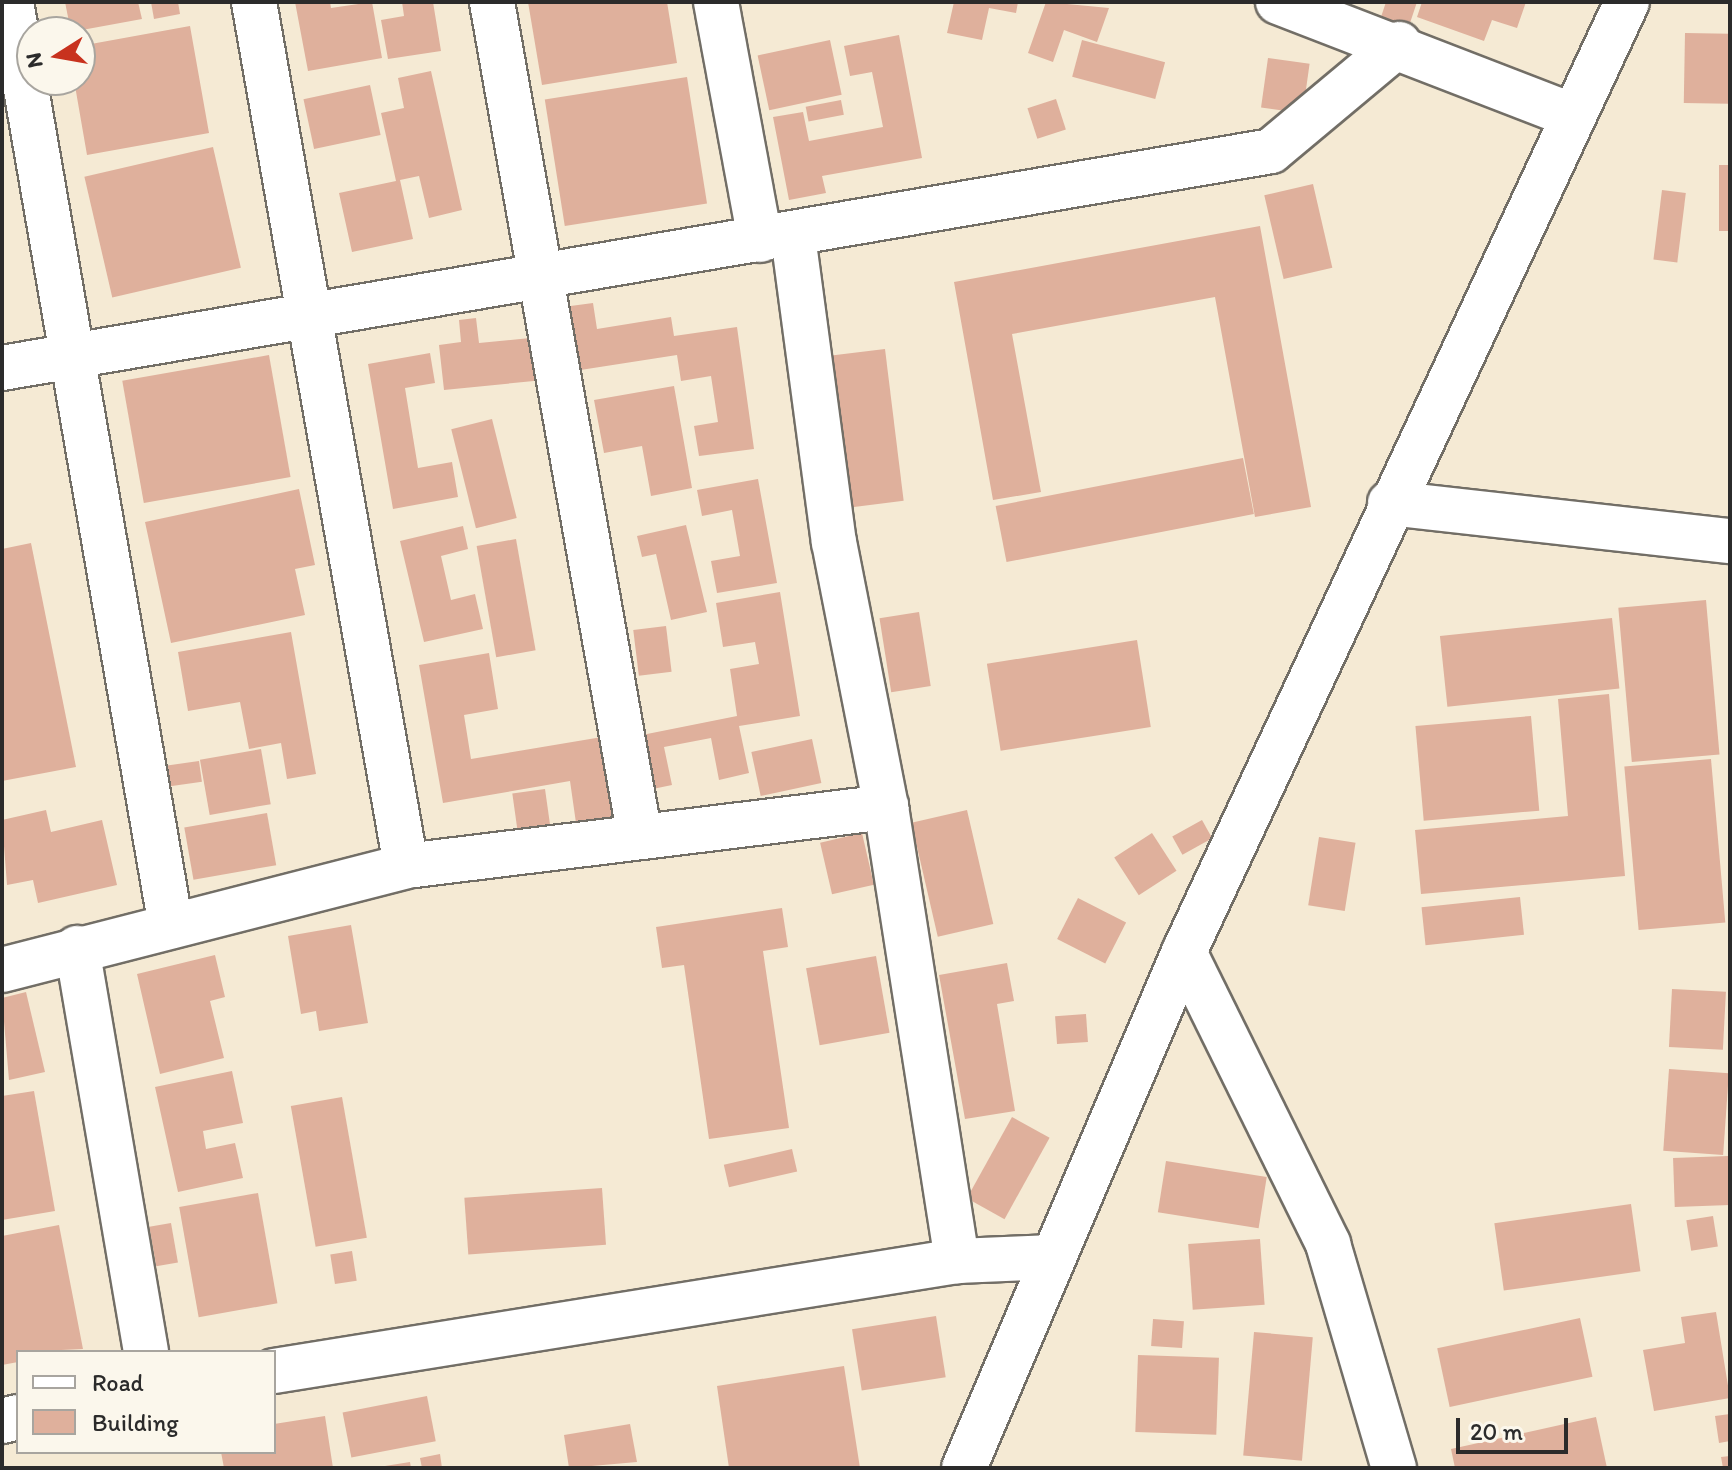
<!DOCTYPE html>
<html>
<head>
<meta charset="utf-8">
<style>
	body { margin:0 }
	#map { position:relative; width:1732px; height:1470px; overflow:hidden; background:#f5ead4; font-family:Itim,sans-serif }
	div>[style] { position:absolute }
	.building>* { inset:0; background:#dfb09c; transform-origin:0 0 }
	.roads { filter:drop-shadow(2px 0 #726e66) drop-shadow(-2px 0 #726e66) drop-shadow(0 2px #726e66) drop-shadow(0 -2px #726e66) }
	.minor>* { height:44px; margin:-22px; padding:0 22px; transform-origin:22px; border-radius:22px; background:#fff }
	span { translate:-50% -50%; white-space:nowrap; text-align:center; line-height:1.15; -webkit-text-stroke:8px #fbf7ec; paint-order:stroke }
	.frame { position:absolute; inset:0; border:4px solid #2b2b2b; pointer-events:none }
	.legend { position:absolute; left:16px; top:1350px; width:260px; height:104px; box-sizing:border-box; background:#fbf7ec; border:2px solid #a8a59f; margin:0; padding:10px 14px; list-style:none; font-size:24px; color:#2b2b2b }
	.legend li { display:flex; align-items:center; gap:16px; height:40px }
	.legend b { width:40px; border:2px solid #a8a59f }
	.north { position:absolute; left:16px; top:16px; width:80px; height:80px; box-sizing:border-box; background:#fbf7ec; border:2px solid #a8a59f; border-radius:50%; rotate:259deg; font-size:22px; font-weight:700; line-height:32px; text-align:center; color:#2b2b2b }
	.north::after { content:''; display:block; margin:auto; width:28px; height:36px; background:#c8321e; clip-path:polygon(50% 0,100% 100%,50% 72%,0 100%) }
	.scale { position:absolute; left:1456px; top:1418px; width:112px; height:36px; box-sizing:border-box; border:4px solid #2b2b2b; border-top:0; padding-left:10px; font-size:24px; line-height:28px; white-space:nowrap; color:#2b2b2b; -webkit-text-stroke:6px #fbf7ec; paint-order:stroke }
</style>
</head>
<body>
<div id="map">
	<div class="building">
		<i style="clip-path:polygon(65px 2px,138px 2px,142px 19px,71px 32px)"></i>
		<i style="clip-path:polygon(151px 2px,178px 2px,180px 14px,154px 19px)"></i>
		<i style="clip-path:polygon(295px 2px,330px 2px,331px 8px,372px 2px,382px 58px,308px 71px)"></i>
		<i style="clip-path:polygon(402px 2px,433px 2px,441px 51px,388px 59px,381px 20px,404px 16px)"></i>
		<i style="clip-path:polygon(528px 2px,667px 2px,677px 63px,542px 85px)"></i>
		<i style="clip-path:polygon(954px 2px,1018px 2px,1016px 13px,989px 8px,982px 40px,947px 33px)"></i>
		<i style="clip-path:polygon(1046px 2px,1109px 8px,1097px 42px,1064px 30px,1053px 62px,1028px 53px)"></i>
		<i style="clip-path:polygon(1386px 2px,1417px 2px,1409px 26px,1381px 17px)"></i>
		<i style="clip-path:polygon(1422px 2px,1487px 4px,1526px 2px,1517px 28px,1492px 20px,1484px 41px,1417px 17px)"></i>
		<i style="clip-path:polygon(190px 26px,209px 133px,87px 155px,74px 80px,80px 80px,80px 46px)"></i>
		<i style="left:1685px;top:33px;width:45px;height:70px;rotate:1deg"></i>
		<i style="clip-path:polygon(899px 35px,922px 158px,822px 176px,826px 193px,789px 200px,773px 117px,803px 112px,809px 141px,883px 127px,872px 72px,850px 76px,844px 46px)"></i>
		<i style="left:830px;top:40px;width:56px;height:74px;rotate:78deg"></i>
		<i style="left:1082px;top:40px;width:86px;height:38px;rotate:15deg"></i>
		<i style="left:1268px;top:58px;width:42px;height:50px;rotate:8deg"></i>
		<i style="clip-path:polygon(431px 71px,462px 210px,429px 218px,419px 176px,400px 180px,413px 239px,352px 252px,339px 193px,396px 181px,381px 113px,404px 108px,398px 78px)"></i>
		<i style="left:687px;top:77px;width:128px;height:144px;rotate:81deg"></i>
		<i style="left:370px;top:85px;width:51px;height:68px;rotate:78deg"></i>
		<i style="left:1056px;top:99px;width:32px;height:30px;rotate:72deg"></i>
		<i style="left:841px;top:100px;width:15px;height:36px;rotate:79deg"></i>
		<i style="left:213px;top:147px;width:124px;height:132px;rotate:77deg"></i>
		<i style="left:1719px;top:165px;width:11px;height:66px"></i>
		<i style="left:1313px;top:184px;width:86px;height:50px;rotate:77deg"></i>
		<i style="left:1662px;top:190px;width:24px;height:70px;rotate:7deg"></i>
		<i style="clip-path:polygon(1260px 226px,1311px 507px,1255px 517px,1215px 297px,1012px 334px,1041px 492px,993px 500px,954px 282px)"></i>
		<i style="clip-path:polygon(593px 303px,597px 329px,671px 317px,674px 336px,737px 327px,754px 449px,699px 456px,694px 426px,718px 422px,711px 376px,681px 381px,677px 355px,574px 371px,563px 307px)"></i>
		<i style="clip-path:polygon(476px 318px,479px 343px,540px 337px,544px 380px,444px 390px,439px 345px,461px 342px,459px 320px)"></i>
		<i style="left:885px;top:349px;width:153px;height:58px;rotate:83deg"></i>
		<i style="clip-path:polygon(430px 353px,435px 383px,405px 388px,418px 468px,452px 462px,458px 497px,393px 509px,368px 364px)"></i>
		<i style="left:269px;top:355px;width:124px;height:149px;rotate:80deg"></i>
		<i style="clip-path:polygon(674px 386px,692px 488px,651px 496px,642px 446px,604px 453px,594px 400px)"></i>
		<i style="left:492px;top:419px;width:102px;height:42px;rotate:76deg"></i>
		<i style="left:1243px;top:458px;width:57px;height:252px;rotate:79deg"></i>
		<i style="clip-path:polygon(758px 479px,777px 583px,717px 593px,711px 561px,740px 556px,732px 510px,702px 516px,697px 490px)"></i>
		<i style="clip-path:polygon(299px 489px,315px 565px,295px 569px,305px 615px,171px 643px,145px 522px)"></i>
		<i style="clip-path:polygon(686px 525px,707px 612px,671px 620px,656px 554px,642px 557px,637px 536px)"></i>
		<i style="clip-path:polygon(463px 526px,468px 549px,441px 556px,451px 600px,475px 594px,483px 629px,424px 642px,400px 541px)"></i>
		<i style="left:516px;top:539px;width:113px;height:40px;rotate:80deg"></i>
		<i style="clip-path:polygon(31px 543px,76px 767px,2px 781px,2px 549px)"></i>
		<i style="clip-path:polygon(780px 592px,800px 716px,739px 726px,749px 773px,719px 780px,711px 738px,664px 747px,672px 785px,643px 791px,632px 737px,737px 716px,730px 669px,759px 664px,755px 642px,723px 647px,716px 603px)"></i>
		<i style="left:1706px;top:600px;width:155px;height:88px;rotate:85deg"></i>
		<i style="left:919px;top:612px;width:75px;height:40px;rotate:81deg"></i>
		<i style="left:1612px;top:618px;width:71px;height:173px;rotate:84deg"></i>
		<i style="left:666px;top:626px;width:46px;height:33px;rotate:83deg"></i>
		<i style="clip-path:polygon(291px 632px,316px 774px,287px 779px,281px 743px,249px 749px,240px 702px,188px 711px,178px 652px)"></i>
		<i style="left:1137px;top:640px;width:88px;height:152px;rotate:81deg"></i>
		<i style="clip-path:polygon(489px 653px,498px 709px,464px 715px,471px 759px,608px 736px,621px 816px,576px 823px,570px 781px,443px 803px,419px 665px)"></i>
		<i style="clip-path:polygon(1609px 694px,1625px 876px,1421px 894px,1415px 830px,1568px 816px,1558px 699px)"></i>
		<i style="left:1531px;top:716px;width:95px;height:116px;rotate:85deg"></i>
		<i style="left:812px;top:739px;width:45px;height:62px;rotate:78deg"></i>
		<i style="left:261px;top:749px;width:56px;height:62px;rotate:80deg"></i>
		<i style="left:1711px;top:759px;width:164px;height:87px;rotate:85deg"></i>
		<i style="left:199px;top:761px;width:21px;height:32px;rotate:82deg"></i>
		<i style="left:545px;top:789px;width:42px;height:33px;rotate:82deg"></i>
		<i style="clip-path:polygon(46px 810px,51px 832px,102px 820px,117px 885px,38px 903px,33px 880px,7px 885px,2px 820px)"></i>
		<i style="left:967px;top:810px;width:117px;height:57px;rotate:77deg"></i>
		<i style="left:267px;top:813px;width:53px;height:84px;rotate:80deg"></i>
		<i style="left:1202px;top:820px;width:21px;height:34px;rotate:61deg"></i>
		<i style="left:862px;top:833px;width:53px;height:43px;rotate:77deg"></i>
		<i style="left:1152px;top:833px;width:45px;height:45px;rotate:57deg"></i>
		<i style="left:1319px;top:837px;width:37px;height:69px;rotate:9deg"></i>
		<i style="left:1520px;top:897px;width:38px;height:99px;rotate:84deg"></i>
		<i style="left:1078px;top:898px;width:54px;height:46px;rotate:27deg"></i>
		<i style="clip-path:polygon(782px 908px,788px 947px,763px 951px,789px 1128px,709px 1139px,684px 965px,662px 968px,656px 927px)"></i>
		<i style="clip-path:polygon(351px 925px,368px 1023px,319px 1031px,316px 1011px,301px 1014px,288px 936px)"></i>
		<i style="clip-path:polygon(215px 955px,225px 997px,210px 1001px,224px 1058px,160px 1074px,137px 974px)"></i>
		<i style="left:876px;top:956px;width:78px;height:71px;rotate:80deg"></i>
		<i style="clip-path:polygon(1007px 963px,1014px 1001px,997px 1004px,1015px 1111px,965px 1119px,939px 975px)"></i>
		<i style="left:1672px;top:989px;width:54px;height:58px;rotate:3deg"></i>
		<i style="clip-path:polygon(26px 992px,45px 1072px,9px 1080px,2px 998px)"></i>
		<i style="left:1086px;top:1014px;width:28px;height:31px;rotate:86deg"></i>
		<i style="left:1669px;top:1069px;width:60px;height:82px;rotate:4deg"></i>
		<i style="clip-path:polygon(232px 1071px,243px 1123px,203px 1131px,206px 1149px,235px 1143px,243px 1178px,178px 1192px,155px 1087px)"></i>
		<i style="clip-path:polygon(34px 1091px,55px 1211px,2px 1220px,2px 1096px)"></i>
		<i style="left:342px;top:1097px;width:143px;height:52px;rotate:80deg"></i>
		<i style="left:1012px;top:1117px;width:43px;height:93px;rotate:29deg"></i>
		<i style="left:792px;top:1149px;width:23px;height:70px;rotate:77deg"></i>
		<i style="left:1728px;top:1156px;width:49px;height:55px;rotate:88deg"></i>
		<i style="left:1166px;top:1161px;width:102px;height:52px;rotate:9deg"></i>
		<i style="left:602px;top:1188px;width:57px;height:138px;rotate:86deg"></i>
		<i style="left:258px;top:1193px;width:112px;height:80px;rotate:80deg"></i>
		<i style="left:1631px;top:1204px;width:68px;height:138px;rotate:82deg"></i>
		<i style="left:1713px;top:1216px;width:31px;height:27px;rotate:81deg"></i>
		<i style="left:171px;top:1223px;width:40px;height:22px;rotate:80deg"></i>
		<i style="clip-path:polygon(59px 1225px,83px 1349px,18px 1352px,18px 1362px,2px 1365px,2px 1236px)"></i>
		<i style="left:1260px;top:1239px;width:66px;height:72px;rotate:86deg"></i>
		<i style="left:352px;top:1251px;width:30px;height:22px;rotate:81deg"></i>
		<i style="clip-path:polygon(1716px 1312px,1730px 1398px,1654px 1411px,1643px 1350px,1685px 1343px,1681px 1317px)"></i>
		<i style="left:936px;top:1316px;width:62px;height:85px;rotate:81deg"></i>
		<i style="left:1580px;top:1318px;width:60px;height:146px;rotate:78deg"></i>
		<i style="left:1153px;top:1319px;width:31px;height:27px;rotate:4deg"></i>
		<i style="left:1254px;top:1332px;width:59px;height:124px;rotate:5deg"></i>
		<i style="left:1138px;top:1355px;width:81px;height:77px;rotate:2deg"></i>
		<i style="clip-path:polygon(844px 1366px,860px 1468px,729px 1468px,717px 1386px)"></i>
		<i style="left:427px;top:1396px;width:46px;height:86px;rotate:79deg"></i>
		<i style="clip-path:polygon(1730px 1414px,1730px 1441px,1719px 1443px,1715px 1416px)"></i>
		<i style="clip-path:polygon(325px 1416px,333px 1468px,224px 1468px,221px 1452px,274px 1452px,274px 1424px)"></i>
		<i style="clip-path:polygon(1596px 1417px,1607px 1468px,1455px 1468px,1451px 1449px)"></i>
		<i style="clip-path:polygon(630px 1424px,637px 1462px,569px 1468px,564px 1435px)"></i>
		<i style="clip-path:polygon(440px 1454px,442px 1468px,422px 1468px,420px 1458px)"></i>
		<i style="clip-path:polygon(1730px 1456px,1730px 1468px,1723px 1468px,1721px 1457px)"></i>
		<i style="clip-path:polygon(410px 1462px,411px 1468px,385px 1468px,385px 1466px)"></i>
	</div>
	<div class="roads">
		<div class="minor">
			<i style="left:11px;top:2px;width:938px;rotate:80.18deg"></i>
			<i style="left:254px;top:2px;width:877px;rotate:80.02deg"></i>
			<i style="left:492px;top:2px;width:848px;rotate:79.95deg"></i>
			<i style="left:716px;top:2px;width:242px;rotate:79.5deg"></i>
			<i style="left:1278px;top:2px;width:316px;rotate:21.1deg"></i>
			<i style="left:793px;top:236px;width:309px;rotate:82.4deg"></i>
			<i style="left:834px;top:542px;width:270px;rotate:78.9deg"></i>
			<i style="left:886px;top:807px;width:460px;rotate:81.1deg"></i>
			<i style="left:2px;top:368px;width:1287px;rotate:-9.7deg"></i>
			<i style="left:1271px;top:151px;width:167px;rotate:-39.9deg"></i>
			<i style="left:1390px;top:503px;width:342px;rotate:6.4deg"></i>
			<i style="left:77px;top:948px;width:410px;rotate:80.3deg"></i>
			<i style="left:1184px;top:952px;width:326px;rotate:63.7deg"></i>
			<i style="left:1328px;top:1244px;width:234px;rotate:73.6deg"></i>
			<i style="left:2px;top:970px;width:417px;rotate:-14.4deg"></i>
			<i style="left:406px;top:866px;width:484px;rotate:-7deg"></i>
			<i style="left:274px;top:1371px;width:692px;rotate:-9.15deg"></i>
			<i style="left:957px;top:1261px;width:96px;rotate:-2.4deg"></i>
			<i style="left:2px;top:1421px;width:16px;rotate:-14deg"></i>
			<i style="left:964px;top:1468px;width:561px;rotate:-66.91deg"></i>
			<i style="left:1184px;top:952px;width:1048px;rotate:-65deg"></i>
		</div>
	</div>
	<div class="frame"></div>
	<ul class="legend">
	<li><b style="height:10px;background:#fff"></b>Road</li>
	<li><b style="height:22px;background:#dfb09c"></b>Building</li>
	</ul>
	<div class="north">N</div>
	<div class="scale">20 m</div>
</div>
</body>
</html>
